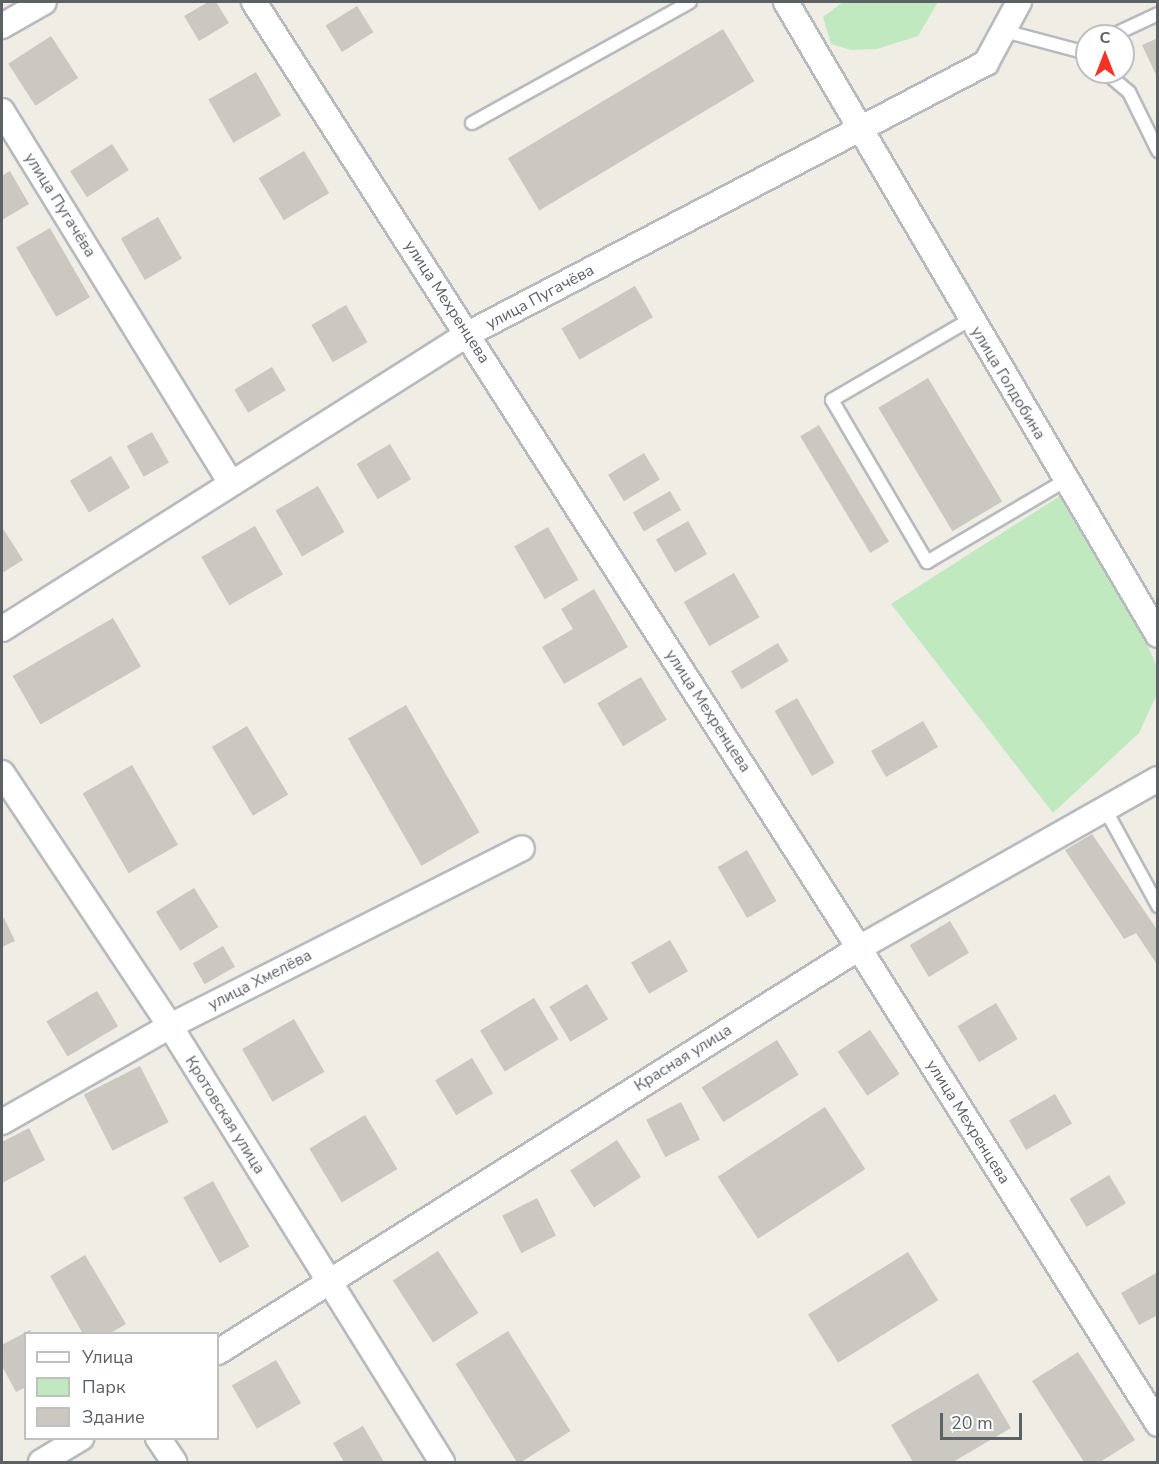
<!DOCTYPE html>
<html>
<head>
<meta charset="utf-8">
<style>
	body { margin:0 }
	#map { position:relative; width:1159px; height:1464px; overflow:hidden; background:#f0ede5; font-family:"Nunito Sans",sans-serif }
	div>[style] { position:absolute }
	.green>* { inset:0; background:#c1e9c0 }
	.building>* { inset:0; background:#cbc8c2; transform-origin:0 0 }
	.roads { filter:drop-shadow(2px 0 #b7bbbf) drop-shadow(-2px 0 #b7bbbf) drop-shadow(0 2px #b7bbbf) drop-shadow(0 -2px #b7bbbf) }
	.service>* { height:12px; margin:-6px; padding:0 6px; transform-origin:6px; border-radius:6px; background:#fff }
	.minor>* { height:24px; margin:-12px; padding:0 12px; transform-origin:12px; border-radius:12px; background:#fff }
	span { translate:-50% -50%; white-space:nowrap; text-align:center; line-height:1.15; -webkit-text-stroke:4.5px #fff; paint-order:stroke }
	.street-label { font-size:16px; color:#5c6166 }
	.frame { position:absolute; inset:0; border:3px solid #5c6166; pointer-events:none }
	.legend { position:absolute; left:24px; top:1332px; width:195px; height:108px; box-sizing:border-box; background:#fff; border:2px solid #bec0c2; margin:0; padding:8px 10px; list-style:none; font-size:18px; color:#5c6166 }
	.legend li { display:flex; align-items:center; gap:12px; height:30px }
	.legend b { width:30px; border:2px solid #bec0c2 }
	.north { position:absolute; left:1075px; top:24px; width:60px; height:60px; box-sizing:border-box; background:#fff; border:2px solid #bec0c2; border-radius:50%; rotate:0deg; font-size:16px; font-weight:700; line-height:24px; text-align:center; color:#5c6166 }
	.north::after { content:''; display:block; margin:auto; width:21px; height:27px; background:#f43327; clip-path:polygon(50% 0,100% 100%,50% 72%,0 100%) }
	.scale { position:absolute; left:940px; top:1413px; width:82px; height:27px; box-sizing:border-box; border:3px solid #5c6166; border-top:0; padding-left:8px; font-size:18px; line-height:21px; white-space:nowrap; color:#5c6166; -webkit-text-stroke:4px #fff; paint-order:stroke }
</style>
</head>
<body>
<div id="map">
	<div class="green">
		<i style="clip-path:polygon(843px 2px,938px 2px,918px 36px,877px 49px,851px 50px,831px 44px,823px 17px)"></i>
		<i style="clip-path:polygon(1063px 494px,1115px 590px,1128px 602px,1157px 667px,1157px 694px,1139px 733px,1053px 813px,891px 604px)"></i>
	</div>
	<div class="building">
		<i style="clip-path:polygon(208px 2px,216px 2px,229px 23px,199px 41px,184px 16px)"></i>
		<i style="left:357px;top:6px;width:31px;height:37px;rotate:58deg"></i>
		<i style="left:723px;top:29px;width:61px;height:251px;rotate:59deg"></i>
		<i style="left:51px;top:36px;width:50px;height:51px;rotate:57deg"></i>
		<i style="clip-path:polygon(1158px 38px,1158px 79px,1142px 45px)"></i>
		<i style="left:256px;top:72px;width:50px;height:55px;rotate:60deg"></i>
		<i style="left:112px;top:144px;width:31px;height:50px;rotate:57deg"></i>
		<i style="left:304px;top:151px;width:49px;height:53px;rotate:59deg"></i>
		<i style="clip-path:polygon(10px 171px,29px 204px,2px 220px,2px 176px)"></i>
		<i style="left:158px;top:217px;width:48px;height:43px;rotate:60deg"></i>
		<i style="left:50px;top:228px;width:80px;height:39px;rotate:60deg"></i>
		<i style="left:635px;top:286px;width:36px;height:85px;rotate:60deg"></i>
		<i style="left:346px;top:305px;width:43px;height:40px;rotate:60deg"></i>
		<i style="left:272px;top:367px;width:27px;height:44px;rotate:59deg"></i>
		<i style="left:928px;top:378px;width:144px;height:58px;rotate:59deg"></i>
		<i style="left:819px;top:425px;width:136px;height:22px;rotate:59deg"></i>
		<i style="left:152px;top:432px;width:35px;height:29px;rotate:61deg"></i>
		<i style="left:390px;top:444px;width:41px;height:39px;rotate:59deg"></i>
		<i style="left:644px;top:453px;width:31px;height:42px;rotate:59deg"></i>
		<i style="left:111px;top:456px;width:37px;height:48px;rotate:59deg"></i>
		<i style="left:318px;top:486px;width:53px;height:49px;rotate:60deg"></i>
		<i style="left:670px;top:491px;width:22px;height:43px;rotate:60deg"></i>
		<i style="left:688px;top:521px;width:38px;height:37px;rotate:60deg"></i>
		<i style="left:255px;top:526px;width:56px;height:62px;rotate:60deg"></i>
		<i style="clip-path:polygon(2px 527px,23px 560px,2px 573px)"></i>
		<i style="left:548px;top:527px;width:61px;height:39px;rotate:60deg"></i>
		<i style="left:734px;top:573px;width:51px;height:58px;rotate:60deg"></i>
		<i style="clip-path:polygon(594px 589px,628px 647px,564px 684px,542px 647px,573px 629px,561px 609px)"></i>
		<i style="left:113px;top:618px;width:56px;height:116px;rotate:60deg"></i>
		<i style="left:778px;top:643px;width:21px;height:55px;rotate:59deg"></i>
		<i style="left:641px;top:677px;width:50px;height:51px;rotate:59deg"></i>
		<i style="left:797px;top:698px;width:75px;height:26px;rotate:60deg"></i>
		<i style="left:406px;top:705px;width:147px;height:67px;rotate:60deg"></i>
		<i style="left:923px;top:721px;width:30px;height:60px;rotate:60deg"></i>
		<i style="left:247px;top:726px;width:80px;height:41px;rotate:59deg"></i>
		<i style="left:132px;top:765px;width:92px;height:57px;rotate:60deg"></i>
		<i style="clip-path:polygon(1092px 834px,1158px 931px,1158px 966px,1136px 933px,1124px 939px,1065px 850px)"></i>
		<i style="left:747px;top:850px;width:59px;height:34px;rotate:60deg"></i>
		<i style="left:194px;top:888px;width:46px;height:45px;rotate:58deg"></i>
		<i style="clip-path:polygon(4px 918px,15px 941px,2px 947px,2px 919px)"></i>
		<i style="left:950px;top:921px;width:37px;height:47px;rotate:59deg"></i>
		<i style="left:670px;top:940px;width:36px;height:45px;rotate:60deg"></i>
		<i style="left:223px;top:946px;width:24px;height:35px;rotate:60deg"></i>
		<i style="left:587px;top:984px;width:41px;height:44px;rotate:59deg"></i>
		<i style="left:97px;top:991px;width:41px;height:59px;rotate:59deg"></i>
		<i style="left:534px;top:998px;width:48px;height:63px;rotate:59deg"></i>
		<i style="left:996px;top:1003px;width:42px;height:45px;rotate:59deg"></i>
		<i style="left:294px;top:1019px;width:61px;height:60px;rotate:60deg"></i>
		<i style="left:870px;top:1030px;width:53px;height:39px;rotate:56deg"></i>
		<i style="left:777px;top:1040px;width:41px;height:89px;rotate:58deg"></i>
		<i style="left:472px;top:1058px;width:41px;height:43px;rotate:59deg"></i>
		<i style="left:140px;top:1066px;width:63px;height:63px;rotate:63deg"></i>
		<i style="left:1055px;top:1094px;width:34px;height:53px;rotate:60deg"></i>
		<i style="left:681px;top:1102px;width:42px;height:39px;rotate:63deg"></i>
		<i style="left:825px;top:1107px;width:74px;height:128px;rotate:57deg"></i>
		<i style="left:365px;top:1115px;width:63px;height:65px;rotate:59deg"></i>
		<i style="clip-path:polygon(29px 1128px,45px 1160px,2px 1183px,2px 1142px)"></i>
		<i style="left:617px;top:1140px;width:44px;height:56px;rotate:57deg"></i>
		<i style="left:1109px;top:1175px;width:33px;height:46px;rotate:59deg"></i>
		<i style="left:213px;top:1181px;width:75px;height:34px;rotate:61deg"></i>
		<i style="left:537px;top:1198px;width:42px;height:39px;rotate:63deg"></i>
		<i style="left:438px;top:1251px;width:74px;height:54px;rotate:57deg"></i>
		<i style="left:908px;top:1252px;width:57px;height:118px;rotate:58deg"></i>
		<i style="clip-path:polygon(85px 1255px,126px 1324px,109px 1334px,83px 1334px,50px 1276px)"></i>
		<i style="clip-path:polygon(1158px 1272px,1158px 1315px,1139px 1325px,1121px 1293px)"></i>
		<i style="clip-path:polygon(30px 1330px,32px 1334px,26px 1334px,26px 1387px,16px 1392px,2px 1366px,2px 1345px)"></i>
		<i style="left:508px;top:1331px;width:118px;height:62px;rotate:58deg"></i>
		<i style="clip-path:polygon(1078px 1352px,1135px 1440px,1100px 1462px,1084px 1462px,1032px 1381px)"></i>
		<i style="left:276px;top:1360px;width:50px;height:51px;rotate:60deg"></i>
		<i style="clip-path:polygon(978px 1373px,1011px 1428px,953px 1462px,913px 1462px,891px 1425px)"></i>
		<i style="clip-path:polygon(363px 1426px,384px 1462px,344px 1462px,333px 1443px)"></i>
	</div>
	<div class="roads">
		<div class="service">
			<i style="left:1004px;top:31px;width:78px;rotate:14.9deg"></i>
			<i style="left:1079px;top:51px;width:10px;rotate:37deg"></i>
			<i style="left:1111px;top:36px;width:52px;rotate:-25.1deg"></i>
			<i style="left:1105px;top:72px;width:31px;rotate:40deg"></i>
			<i style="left:1129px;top:92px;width:66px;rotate:63.8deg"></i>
			<i style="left:472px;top:123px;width:249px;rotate:-29deg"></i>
			<i style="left:971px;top:319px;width:161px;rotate:149.8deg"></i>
			<i style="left:832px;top:400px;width:188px;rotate:59.6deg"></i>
			<i style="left:927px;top:562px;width:161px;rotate:-30.5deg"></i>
			<i style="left:1105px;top:809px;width:111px;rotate:61.3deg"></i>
		</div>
		<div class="minor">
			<i style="left:254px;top:2px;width:1123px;rotate:57.4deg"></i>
			<i style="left:859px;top:948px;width:562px;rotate:57.86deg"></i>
			<i style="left:786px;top:2px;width:734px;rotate:59.56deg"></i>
			<i style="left:2px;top:26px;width:48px;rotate:-29.7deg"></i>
			<i style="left:2px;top:111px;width:437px;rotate:58.4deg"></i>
			<i style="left:2px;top:629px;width:552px;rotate:-32.34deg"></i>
			<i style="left:468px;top:334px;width:585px;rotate:-27.62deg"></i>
			<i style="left:986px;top:63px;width:69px;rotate:-61.6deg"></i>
			<i style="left:2px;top:773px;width:304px;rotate:56.4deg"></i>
			<i style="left:170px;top:1026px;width:514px;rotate:58.04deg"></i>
			<i style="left:2px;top:1122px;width:193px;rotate:-29.7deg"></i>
			<i style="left:170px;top:1026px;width:394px;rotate:-26.8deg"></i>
			<i style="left:218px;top:1352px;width:758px;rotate:-32.22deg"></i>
			<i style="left:859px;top:948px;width:343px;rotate:-29.5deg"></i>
			<i style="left:158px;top:1438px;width:29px;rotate:56deg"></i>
			<i style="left:41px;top:1462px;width:47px;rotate:-31deg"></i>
		</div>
	</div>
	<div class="street-label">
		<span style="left:60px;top:205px;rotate:58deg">улица Пугачёва</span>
		<span style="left:540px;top:297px;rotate:-28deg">улица Пугачёва</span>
		<span style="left:447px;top:302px;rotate:57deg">улица Мехренцева</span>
		<span style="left:1008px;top:383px;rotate:59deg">улица Голдобина</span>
		<span style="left:708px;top:711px;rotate:57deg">улица Мехренцева</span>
		<span style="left:260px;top:980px;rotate:-27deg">улица Хмелёва</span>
		<span style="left:683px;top:1058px;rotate:-32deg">Красная улица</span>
		<span style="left:225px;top:1115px;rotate:58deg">Кротовская улица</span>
		<span style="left:968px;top:1122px;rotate:58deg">улица Мехренцева</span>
	</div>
	<div class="frame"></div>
	<ul class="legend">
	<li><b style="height:8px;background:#fff"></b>Улица</li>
	<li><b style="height:16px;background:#c1e9c0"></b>Парк</li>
	<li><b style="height:16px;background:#cbc8c2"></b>Здание</li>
	</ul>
	<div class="north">С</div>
	<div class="scale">20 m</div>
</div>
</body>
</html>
